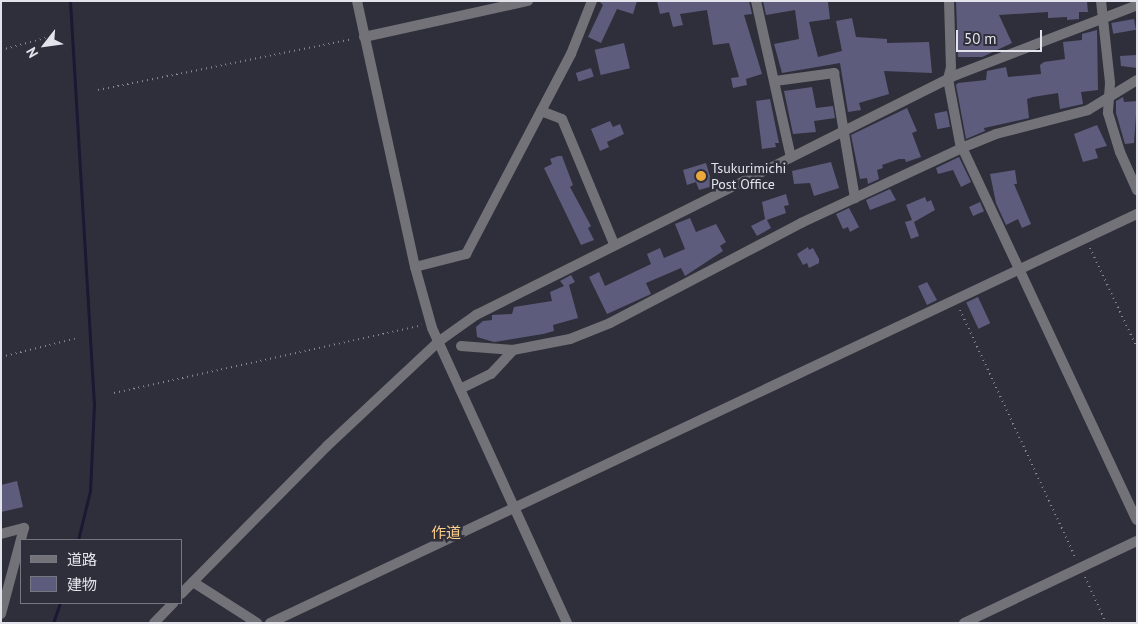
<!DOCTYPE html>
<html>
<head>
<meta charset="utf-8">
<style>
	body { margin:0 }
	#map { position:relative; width:1138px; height:624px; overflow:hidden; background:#2f2f3b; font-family:"PT Sans","Noto Sans JP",sans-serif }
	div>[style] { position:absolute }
	.stream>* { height:3px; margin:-1.5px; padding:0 1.5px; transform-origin:1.5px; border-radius:1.5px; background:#1a1833 }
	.building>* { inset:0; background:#5d5c7c; transform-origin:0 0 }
	.path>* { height:2px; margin-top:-1px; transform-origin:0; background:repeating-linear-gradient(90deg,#888893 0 1px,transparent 0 5px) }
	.minor>* { height:10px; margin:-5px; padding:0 5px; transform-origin:5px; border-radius:5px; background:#727278 }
	.tertiary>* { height:10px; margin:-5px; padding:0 5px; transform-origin:5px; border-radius:5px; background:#727278 }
	.dots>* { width:14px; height:14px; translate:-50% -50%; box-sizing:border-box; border:2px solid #2f2f3b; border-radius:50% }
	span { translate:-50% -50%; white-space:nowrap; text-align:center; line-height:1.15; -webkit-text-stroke:5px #2f2f3b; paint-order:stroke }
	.poi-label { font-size:14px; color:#e3e3ec }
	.left { translate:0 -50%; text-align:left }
	.neighbourhood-label { font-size:15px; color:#fece8b }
	.frame { position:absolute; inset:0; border:2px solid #e3e3ec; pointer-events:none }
	.legend { position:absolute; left:20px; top:539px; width:162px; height:65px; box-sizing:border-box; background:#2f2f3b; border:1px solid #777782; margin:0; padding:6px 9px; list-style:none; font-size:15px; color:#e3e3ec }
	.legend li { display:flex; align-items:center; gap:10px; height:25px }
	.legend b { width:25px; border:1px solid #777782 }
	.north { position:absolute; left:20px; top:20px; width:50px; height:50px; -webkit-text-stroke:4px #2f2f3b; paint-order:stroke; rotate:240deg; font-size:14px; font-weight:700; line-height:20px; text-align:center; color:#e3e3ec }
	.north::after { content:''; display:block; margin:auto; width:18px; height:22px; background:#e3e3ec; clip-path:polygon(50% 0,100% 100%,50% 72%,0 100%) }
	.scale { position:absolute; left:956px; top:30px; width:86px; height:22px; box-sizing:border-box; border:2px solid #e3e3ec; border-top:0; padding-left:6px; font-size:15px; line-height:18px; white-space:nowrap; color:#e3e3ec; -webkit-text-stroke:4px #2f2f3b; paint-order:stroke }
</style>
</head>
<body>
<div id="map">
	<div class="stream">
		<i style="left:70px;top:1px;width:404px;rotate:86.6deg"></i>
		<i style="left:94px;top:404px;width:87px;rotate:92.6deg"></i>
		<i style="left:90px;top:491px;width:50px;rotate:103.8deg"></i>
		<i style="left:53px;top:623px;width:21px;rotate:-71deg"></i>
	</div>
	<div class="building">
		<i style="clip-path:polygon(599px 1px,637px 1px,633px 14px,617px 9px,601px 43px,588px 37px,603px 5px)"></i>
		<i style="clip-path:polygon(657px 1px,749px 1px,752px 14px,744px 15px,762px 74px,746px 79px,747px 85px,733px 88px,731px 78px,739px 77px,729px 43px,713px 45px,707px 10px,680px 14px,683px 25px,673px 27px,669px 12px,660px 14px)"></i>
		<i style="clip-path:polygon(763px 1px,828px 2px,830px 19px,809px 22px,818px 57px,842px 51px,836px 21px,852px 18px,856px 37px,887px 39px,887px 43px,929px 42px,932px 73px,884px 71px,889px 94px,859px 103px,861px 110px,848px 112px,840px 63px,782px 73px,774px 44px,799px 39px,795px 10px,766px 15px)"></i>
		<i style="clip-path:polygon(956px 1px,1087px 1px,1088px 12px,1079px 12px,1079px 19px,1067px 20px,1067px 17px,1048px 18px,1048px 12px,999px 15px,1012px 43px,982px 57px,958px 57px)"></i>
		<i style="left:1134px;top:19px;width:11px;height:23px;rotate:80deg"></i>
		<i style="clip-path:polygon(1097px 30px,1098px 90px,1081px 92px,1083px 104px,1060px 109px,1058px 93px,1033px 97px,1027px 99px,1029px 118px,984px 128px,985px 131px,966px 139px,956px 85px,958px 83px,986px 80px,987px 71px,1006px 67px,1008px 77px,1041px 74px,1040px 65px,1044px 62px,1065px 59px,1063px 42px,1082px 40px,1082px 34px)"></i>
		<i style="left:624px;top:43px;width:26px;height:30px;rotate:77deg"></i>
		<i style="clip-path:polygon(1137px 55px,1137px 68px,1121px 66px,1120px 56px)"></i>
		<i style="left:591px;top:68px;width:9px;height:16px;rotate:72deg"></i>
		<i style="clip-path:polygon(812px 87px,816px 108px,833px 106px,835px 118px,814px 121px,816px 132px,793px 134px,784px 91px)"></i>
		<i style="clip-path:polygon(1123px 97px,1124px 102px,1137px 101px,1134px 143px,1125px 144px,1116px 113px,1116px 101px)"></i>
		<i style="clip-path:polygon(770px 99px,779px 143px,775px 143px,776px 147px,762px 149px,756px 101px)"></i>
		<i style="clip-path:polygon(907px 108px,917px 131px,912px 133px,921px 157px,906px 162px,905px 159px,899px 159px,882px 165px,883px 168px,877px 170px,879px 179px,868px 184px,867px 178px,860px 179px,851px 135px)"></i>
		<i style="left:947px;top:111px;width:16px;height:13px;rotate:79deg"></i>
		<i style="clip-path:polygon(610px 121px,613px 127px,620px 124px,624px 134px,607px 142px,609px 147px,600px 151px,591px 129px)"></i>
		<i style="clip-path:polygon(1097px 125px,1107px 146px,1095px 149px,1098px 158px,1083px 162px,1074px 134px)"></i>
		<i style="clip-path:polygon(558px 156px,562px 156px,573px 185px,570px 187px,591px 226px,588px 228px,594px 240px,581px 245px,544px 168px,552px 164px,550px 159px)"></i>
		<i style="clip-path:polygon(959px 157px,971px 182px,961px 187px,953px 170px,938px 174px,936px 168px)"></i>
		<i style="clip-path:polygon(831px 162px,839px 188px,814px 196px,810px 183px,794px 184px,792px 171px)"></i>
		<i style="clip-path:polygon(706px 163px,713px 186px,699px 190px,696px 182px,687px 185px,683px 170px)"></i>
		<i style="clip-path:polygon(1015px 170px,1017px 184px,1014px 184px,1031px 224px,1022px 228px,1018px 219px,1006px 225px,996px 203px,990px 174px)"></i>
		<i style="clip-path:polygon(890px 189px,896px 200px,870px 210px,866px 200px)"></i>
		<i style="clip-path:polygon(786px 194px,789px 205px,784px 206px,786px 213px,767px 220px,771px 228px,757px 236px,751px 226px,765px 219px,762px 202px)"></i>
		<i style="clip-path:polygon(925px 197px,927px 202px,931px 200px,935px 210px,914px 222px,919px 236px,911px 239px,905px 222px,912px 220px,906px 205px)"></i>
		<i style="left:980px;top:202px;width:10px;height:12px;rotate:66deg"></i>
		<i style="clip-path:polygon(849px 208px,859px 227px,850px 232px,848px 227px,843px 229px,836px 214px)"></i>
		<i style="clip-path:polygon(690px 218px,696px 232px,716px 224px,726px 242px,720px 246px,723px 251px,685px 276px,681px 268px,646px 283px,651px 294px,607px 314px,589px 277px,599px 272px,605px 286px,651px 264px,647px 254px,660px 248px,664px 258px,685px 249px,675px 224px)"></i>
		<i style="clip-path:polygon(808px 247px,809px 250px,813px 248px,819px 259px,819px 263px,809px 268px,807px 263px,803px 265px,797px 254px)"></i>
		<i style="clip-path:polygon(571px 275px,575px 282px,569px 285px,578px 318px,553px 325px,554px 331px,543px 334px,494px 342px,477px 337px,476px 327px,483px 321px,492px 320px,492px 315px,512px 314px,514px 307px,552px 301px,550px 292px,564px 286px,560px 281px)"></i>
		<i style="clip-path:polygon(927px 282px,937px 300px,927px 305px,918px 286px)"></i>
		<i style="left:978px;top:297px;width:29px;height:13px;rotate:65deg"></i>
		<i style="clip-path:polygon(17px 481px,23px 507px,1px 512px,1px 485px)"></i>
	</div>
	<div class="path">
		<i style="left:1px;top:50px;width:50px;rotate:-15.2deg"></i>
		<i style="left:98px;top:90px;width:260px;rotate:-11.3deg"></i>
		<i style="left:1090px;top:248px;width:110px;rotate:64.8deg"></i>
		<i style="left:960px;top:310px;width:275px;rotate:65deg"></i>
		<i style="left:1px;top:357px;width:78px;rotate:-14deg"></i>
		<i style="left:114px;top:393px;width:315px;rotate:-12.4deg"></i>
		<i style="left:1085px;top:577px;width:51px;rotate:65.5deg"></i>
	</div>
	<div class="minor">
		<i style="left:756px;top:1px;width:160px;rotate:77.4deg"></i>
		<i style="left:949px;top:1px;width:66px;rotate:88.3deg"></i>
		<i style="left:951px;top:67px;width:12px;rotate:104deg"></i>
		<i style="left:948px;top:79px;width:65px;rotate:79.4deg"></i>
		<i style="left:960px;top:143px;width:416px;rotate:64.9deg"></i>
		<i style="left:1101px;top:1px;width:82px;rotate:83.7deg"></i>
		<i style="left:1110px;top:83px;width:30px;rotate:94deg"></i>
		<i style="left:1108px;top:113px;width:41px;rotate:72.9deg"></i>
		<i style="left:1120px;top:152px;width:42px;rotate:65.9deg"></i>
		<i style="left:364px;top:37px;width:168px;rotate:-12.4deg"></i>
		<i style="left:775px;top:81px;width:60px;rotate:-7.7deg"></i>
		<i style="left:834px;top:73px;width:127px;rotate:80.5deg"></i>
		<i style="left:541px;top:111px;width:22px;rotate:21deg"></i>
		<i style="left:562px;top:119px;width:135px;rotate:67.4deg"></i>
		<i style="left:415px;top:267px;width:53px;rotate:-14.3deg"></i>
		<i style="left:466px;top:254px;width:226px;rotate:-62.3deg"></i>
		<i style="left:571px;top:54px;width:57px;rotate:-68.4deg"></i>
		<i style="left:461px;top:346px;width:52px;rotate:4.4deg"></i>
		<i style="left:513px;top:350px;width:58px;rotate:-10.9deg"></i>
		<i style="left:570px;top:339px;width:43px;rotate:-21.8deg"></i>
		<i style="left:610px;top:323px;width:216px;rotate:-27.6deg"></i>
		<i style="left:801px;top:223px;width:180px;rotate:-25deg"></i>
		<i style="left:964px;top:147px;width:35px;rotate:-22deg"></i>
		<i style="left:996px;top:134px;width:95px;rotate:-14.6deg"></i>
		<i style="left:1088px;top:110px;width:57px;rotate:-31.5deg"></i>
		<i style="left:460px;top:389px;width:34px;rotate:-26deg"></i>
		<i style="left:491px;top:374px;width:33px;rotate:-47deg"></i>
		<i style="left:1px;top:534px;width:24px;rotate:-15deg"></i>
		<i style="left:24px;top:528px;width:89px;rotate:105deg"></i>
		<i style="left:193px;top:582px;width:76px;rotate:32.6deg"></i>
		<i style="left:270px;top:623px;width:959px;rotate:-25.26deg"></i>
		<i style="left:964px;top:623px;width:191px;rotate:-25.4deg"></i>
	</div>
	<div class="tertiary">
		<i style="left:357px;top:1px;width:272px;rotate:77.7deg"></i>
		<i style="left:415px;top:267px;width:63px;rotate:74.4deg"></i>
		<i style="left:432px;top:328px;width:324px;rotate:65.4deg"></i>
		<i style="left:181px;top:594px;width:208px;rotate:-45.4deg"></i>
		<i style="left:327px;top:446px;width:152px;rotate:-43.1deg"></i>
		<i style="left:438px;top:342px;width:47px;rotate:-35.4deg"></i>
		<i style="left:476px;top:315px;width:537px;rotate:-26.57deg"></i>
		<i style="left:956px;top:75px;width:194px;rotate:-21.1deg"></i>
		<i style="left:154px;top:623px;width:28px;rotate:-46deg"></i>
	</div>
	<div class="dots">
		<i style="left:701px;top:176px;background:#eca93b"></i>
	</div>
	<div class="poi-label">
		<span class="left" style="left:711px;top:176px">Tsukurimichi<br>Post Office</span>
	</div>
	<div class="neighbourhood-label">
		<span style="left:446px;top:533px">作道</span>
	</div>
	<div class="frame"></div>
	<ul class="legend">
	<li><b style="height:6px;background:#727278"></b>道路</li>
	<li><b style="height:14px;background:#5d5c7c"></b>建物</li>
	</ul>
	<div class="north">N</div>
	<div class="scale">50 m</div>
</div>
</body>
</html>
